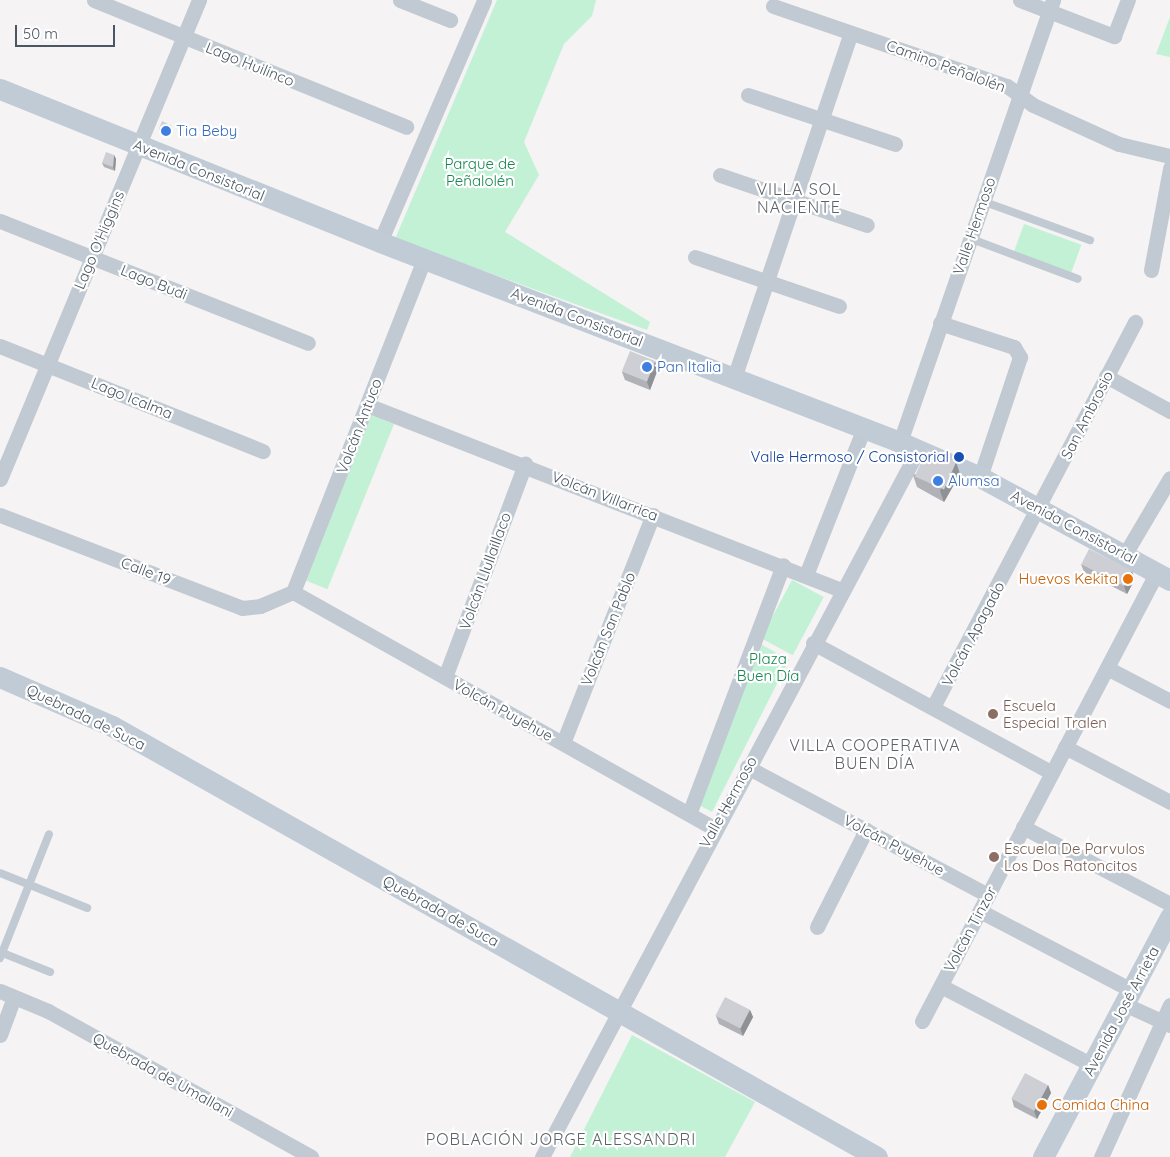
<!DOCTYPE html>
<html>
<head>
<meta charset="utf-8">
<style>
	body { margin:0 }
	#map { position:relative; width:1170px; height:1157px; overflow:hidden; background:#f5f3f3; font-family:Quicksand,sans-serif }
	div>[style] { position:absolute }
	.green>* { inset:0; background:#c3f1d5; transform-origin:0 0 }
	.lane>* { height:8px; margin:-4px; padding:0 4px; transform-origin:4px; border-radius:4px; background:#c1cad2 }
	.street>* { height:15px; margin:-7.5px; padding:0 7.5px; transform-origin:7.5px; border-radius:7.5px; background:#c1cad2 }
	.secondary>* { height:21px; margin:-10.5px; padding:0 10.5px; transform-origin:10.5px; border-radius:10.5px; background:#c1cbd6 }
	.wall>* { inset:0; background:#b0b2b7 }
	.shaded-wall>* { inset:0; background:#909195 }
	.building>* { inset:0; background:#cdcfd5; transform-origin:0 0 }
	.dots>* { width:14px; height:14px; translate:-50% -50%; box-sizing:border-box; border:2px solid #fff; border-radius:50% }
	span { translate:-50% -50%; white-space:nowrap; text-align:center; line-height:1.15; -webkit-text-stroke:4.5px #fff; paint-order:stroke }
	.street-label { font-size:15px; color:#4a5661 }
	.shop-label { font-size:15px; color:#366cbe }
	.left { translate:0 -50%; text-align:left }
	.park-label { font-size:15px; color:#17864f }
	.transit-label { font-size:15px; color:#164399 }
	.right { translate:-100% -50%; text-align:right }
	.food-label { font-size:15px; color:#c56008 }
	.education-label { font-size:15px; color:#785e54 }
	.neighbourhood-label { font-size:16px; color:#5f6368; letter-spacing:1px }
	.scale { position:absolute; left:15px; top:25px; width:100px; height:22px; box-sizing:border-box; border:2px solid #4a5661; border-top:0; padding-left:6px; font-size:15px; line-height:18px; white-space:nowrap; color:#4a5661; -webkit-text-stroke:4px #fff; paint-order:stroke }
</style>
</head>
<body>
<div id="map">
	<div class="green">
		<i style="clip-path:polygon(497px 0,596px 0,592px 16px,564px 44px,524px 142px,539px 175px,505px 232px,650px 322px,647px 330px,395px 239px)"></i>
		<i style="clip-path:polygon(1170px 17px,1170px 57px,1156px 54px)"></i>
		<i style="left:1024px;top:224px;width:61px;height:30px;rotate:20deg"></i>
		<i style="left:369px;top:414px;width:27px;height:178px;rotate:22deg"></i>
		<i style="left:792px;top:580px;width:36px;height:66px;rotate:28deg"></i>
		<i style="clip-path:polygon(759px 643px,789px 660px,712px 812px,699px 805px)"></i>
		<i style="clip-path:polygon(632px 1035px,755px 1102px,725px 1157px,570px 1157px)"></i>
	</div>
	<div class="lane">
		<i style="left:982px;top:201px;width:115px;rotate:19.9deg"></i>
		<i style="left:969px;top:238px;width:116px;rotate:20.6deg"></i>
		<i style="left:0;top:873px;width:94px;rotate:21.9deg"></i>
		<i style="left:0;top:952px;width:54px;rotate:21.8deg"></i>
		<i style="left:0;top:958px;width:133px;rotate:-68.4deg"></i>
	</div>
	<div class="street">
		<i style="left:94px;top:0;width:337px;rotate:22.1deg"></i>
		<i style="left:400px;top:0;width:54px;rotate:21.8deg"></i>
		<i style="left:1020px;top:0;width:101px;rotate:21deg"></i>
		<i style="left:1114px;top:36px;width:39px;rotate:-69deg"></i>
		<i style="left:773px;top:6px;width:247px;rotate:18.9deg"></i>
		<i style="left:1007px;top:86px;width:32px;rotate:36deg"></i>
		<i style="left:1033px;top:105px;width:94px;rotate:24.4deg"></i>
		<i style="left:1119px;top:144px;width:52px;rotate:13.2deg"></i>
		<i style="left:748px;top:95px;width:155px;rotate:18.4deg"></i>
		<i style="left:720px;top:175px;width:155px;rotate:18.8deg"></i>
		<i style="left:0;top:221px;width:331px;rotate:21.6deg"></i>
		<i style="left:380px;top:242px;width:263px;rotate:-66.7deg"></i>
		<i style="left:695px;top:257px;width:152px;rotate:18.8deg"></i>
		<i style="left:1151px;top:270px;width:104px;rotate:-79.4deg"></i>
		<i style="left:940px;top:323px;width:78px;rotate:18deg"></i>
		<i style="left:1014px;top:347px;width:12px;rotate:59deg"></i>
		<i style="left:1020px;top:357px;width:126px;rotate:108.4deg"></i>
		<i style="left:0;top:346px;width:283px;rotate:21.8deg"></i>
		<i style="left:1106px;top:376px;width:73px;rotate:28.7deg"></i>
		<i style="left:734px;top:378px;width:364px;rotate:-71.3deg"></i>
		<i style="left:367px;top:405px;width:509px;rotate:21.32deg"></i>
		<i style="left:900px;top:442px;width:468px;rotate:-70.9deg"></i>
		<i style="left:0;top:479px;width:519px;rotate:-67.44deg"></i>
		<i style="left:0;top:515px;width:259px;rotate:21deg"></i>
		<i style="left:242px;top:608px;width:18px;rotate:-6deg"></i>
		<i style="left:260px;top:606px;width:36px;rotate:-23deg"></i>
		<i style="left:1125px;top:554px;width:88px;rotate:-59.4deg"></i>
		<i style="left:806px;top:575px;width:158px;rotate:-68.5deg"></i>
		<i style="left:293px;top:592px;width:482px;rotate:29.3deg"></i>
		<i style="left:293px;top:592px;width:358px;rotate:-68.5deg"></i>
		<i style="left:813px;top:643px;width:272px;rotate:28.5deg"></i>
		<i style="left:1107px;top:668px;width:71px;rotate:27.6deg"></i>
		<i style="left:445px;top:677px;width:228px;rotate:-69.4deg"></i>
		<i style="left:933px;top:707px;width:435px;rotate:-62.3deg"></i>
		<i style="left:563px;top:743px;width:245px;rotate:-68.5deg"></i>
		<i style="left:1065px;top:747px;width:119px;rotate:27.6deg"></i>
		<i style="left:747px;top:767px;width:273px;rotate:28deg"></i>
		<i style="left:689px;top:814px;width:266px;rotate:-69.3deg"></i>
		<i style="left:1023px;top:827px;width:166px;rotate:27.6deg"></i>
		<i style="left:980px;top:911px;width:170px;rotate:27.6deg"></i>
		<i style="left:817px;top:927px;width:109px;rotate:-63.2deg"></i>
		<i style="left:941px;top:986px;width:170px;rotate:27.6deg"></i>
		<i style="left:0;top:991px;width:52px;rotate:22.6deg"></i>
		<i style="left:48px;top:1011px;width:301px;rotate:29deg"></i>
		<i style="left:1124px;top:1004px;width:51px;rotate:24.5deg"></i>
		<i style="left:922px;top:1021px;width:507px;rotate:-62.37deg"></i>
		<i style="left:0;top:1035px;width:40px;rotate:-69.8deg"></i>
		<i style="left:542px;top:1157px;width:801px;rotate:-61.99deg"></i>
		<i style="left:1101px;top:1157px;width:167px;rotate:-65.6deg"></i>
	</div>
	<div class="secondary">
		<i style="left:0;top:89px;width:410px;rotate:21.9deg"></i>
		<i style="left:380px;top:242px;width:557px;rotate:21.04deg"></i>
		<i style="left:900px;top:442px;width:87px;rotate:23.6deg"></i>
		<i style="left:980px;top:477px;width:216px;rotate:28.5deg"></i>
		<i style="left:0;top:677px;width:122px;rotate:23.6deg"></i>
		<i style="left:112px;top:726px;width:878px;rotate:29.4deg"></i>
		<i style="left:1043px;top:1157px;width:272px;rotate:-62.1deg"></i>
	</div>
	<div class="wall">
		<i style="clip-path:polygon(170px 125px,172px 128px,169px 136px,160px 133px,159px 129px)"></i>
		<i style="clip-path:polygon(114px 155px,116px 159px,115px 171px,104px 167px,102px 163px)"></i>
		<i style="clip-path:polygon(658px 369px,650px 390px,625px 380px,622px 372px)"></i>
		<i style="clip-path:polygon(956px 462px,960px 474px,944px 502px,917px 487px,913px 475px)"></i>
		<i style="clip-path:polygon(1081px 564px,1135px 579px,1127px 594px,1084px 572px)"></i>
		<i style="clip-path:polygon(750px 1010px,753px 1017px,743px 1036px,719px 1024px,716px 1016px)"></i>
		<i style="clip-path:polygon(1048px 1085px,1051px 1093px,1037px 1119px,1014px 1107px,1012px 1099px)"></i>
	</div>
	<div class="shaded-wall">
		<i style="clip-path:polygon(170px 125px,172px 128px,169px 136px,167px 132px)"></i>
		<i style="clip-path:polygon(114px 155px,116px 159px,115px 171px,113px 167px)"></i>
		<i style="clip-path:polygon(655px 361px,658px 369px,650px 390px,647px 382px)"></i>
		<i style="clip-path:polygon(956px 462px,960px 474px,944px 502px,940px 491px)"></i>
		<i style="clip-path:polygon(1132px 571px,1135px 579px,1127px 594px,1124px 586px)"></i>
		<i style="clip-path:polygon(750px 1010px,753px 1017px,743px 1036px,740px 1028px)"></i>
		<i style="clip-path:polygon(1048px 1085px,1051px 1093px,1037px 1119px,1034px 1111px)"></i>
	</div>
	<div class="building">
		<i style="clip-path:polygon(162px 121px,170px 125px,167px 132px,159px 129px)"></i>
		<i style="clip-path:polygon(106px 152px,114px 155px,113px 167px,102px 163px)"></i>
		<i style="left:630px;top:351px;width:27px;height:22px;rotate:22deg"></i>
		<i style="left:927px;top:449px;width:32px;height:30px;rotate:24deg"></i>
		<i style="left:1089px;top:549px;width:48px;height:17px;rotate:27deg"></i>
		<i style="left:725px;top:997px;width:28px;height:21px;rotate:27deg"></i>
		<i style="left:1025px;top:1073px;width:26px;height:29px;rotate:28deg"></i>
	</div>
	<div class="dots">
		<i style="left:166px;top:131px;background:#3f7fe0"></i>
		<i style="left:647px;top:367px;background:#3f7fe0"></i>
		<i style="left:959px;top:457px;background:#1a4fb4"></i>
		<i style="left:938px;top:481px;background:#3f7fe0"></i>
		<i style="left:1128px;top:579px;background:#e8710a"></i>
		<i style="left:993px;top:714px;background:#8d6e63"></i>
		<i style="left:994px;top:857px;background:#8d6e63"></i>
		<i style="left:1042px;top:1105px;background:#e8710a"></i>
	</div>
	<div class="street-label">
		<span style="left:250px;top:64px;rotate:22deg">Lago Huilinco</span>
		<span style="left:946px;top:66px;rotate:20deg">Camino Peñalolén</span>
		<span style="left:199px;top:170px;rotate:22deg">Avenida Consistorial</span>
		<span style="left:974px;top:226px;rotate:-71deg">Valle Hermoso</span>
		<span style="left:99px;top:240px;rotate:-67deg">Lago O'Higgins</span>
		<span style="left:154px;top:282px;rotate:22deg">Lago Budi</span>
		<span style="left:577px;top:317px;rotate:21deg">Avenida Consistorial</span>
		<span style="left:132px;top:398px;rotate:22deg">Lago Icalma</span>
		<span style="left:1087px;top:415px;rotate:-63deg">San Ambrosio</span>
		<span style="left:359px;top:426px;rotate:-69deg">Volcán Antuco</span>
		<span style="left:605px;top:496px;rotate:21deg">Volcán Villarrica</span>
		<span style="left:1074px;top:527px;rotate:28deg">Avenida Consistorial</span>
		<span style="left:146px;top:571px;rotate:21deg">Calle 19</span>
		<span style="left:485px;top:571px;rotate:-70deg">Volcán Llullaillaco</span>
		<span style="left:608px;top:629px;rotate:-68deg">Volcán San Pablo</span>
		<span style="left:973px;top:634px;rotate:-62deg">Volcán Apagado</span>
		<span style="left:503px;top:710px;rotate:29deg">Volcán Puyehue</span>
		<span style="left:86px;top:717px;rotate:26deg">Quebrada de Suca</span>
		<span style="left:728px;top:802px;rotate:-61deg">Valle Hermoso</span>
		<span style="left:894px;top:845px;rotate:28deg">Volcán Puyehue</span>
		<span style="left:441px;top:911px;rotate:29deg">Quebrada de Suca</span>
		<span style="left:970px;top:929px;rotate:-62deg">Volcán Tinzor</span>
		<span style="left:1121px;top:1011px;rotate:-62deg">Avenida José Arrieta</span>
		<span style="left:163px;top:1075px;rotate:29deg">Quebrada de Umallani</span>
	</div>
	<div class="shop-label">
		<span class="left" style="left:176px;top:131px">Tia Beby</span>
		<span class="left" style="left:657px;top:367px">Pan Italia</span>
		<span class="left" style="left:948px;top:481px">Alumsa</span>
	</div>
	<div class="park-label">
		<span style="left:480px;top:172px">Parque de<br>Peñalolén</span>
		<span style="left:768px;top:667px">Plaza<br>Buen Día</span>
	</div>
	<div class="transit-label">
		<span class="right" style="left:949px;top:457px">Valle Hermoso / Consistorial</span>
	</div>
	<div class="food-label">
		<span class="right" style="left:1118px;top:579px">Huevos Kekita</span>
		<span class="left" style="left:1052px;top:1105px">Comida China</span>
	</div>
	<div class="education-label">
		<span class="left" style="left:1003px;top:714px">Escuela<br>Especial Tralen</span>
		<span class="left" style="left:1004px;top:857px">Escuela De Parvulos<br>Los Dos Ratoncitos</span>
	</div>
	<div class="neighbourhood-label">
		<span style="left:799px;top:198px">VILLA SOL<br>NACIENTE</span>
		<span style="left:875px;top:754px">VILLA COOPERATIVA<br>BUEN DÍA</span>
		<span style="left:561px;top:1139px">POBLACIÓN JORGE ALESSANDRI</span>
	</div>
	<div class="scale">50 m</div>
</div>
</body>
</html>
